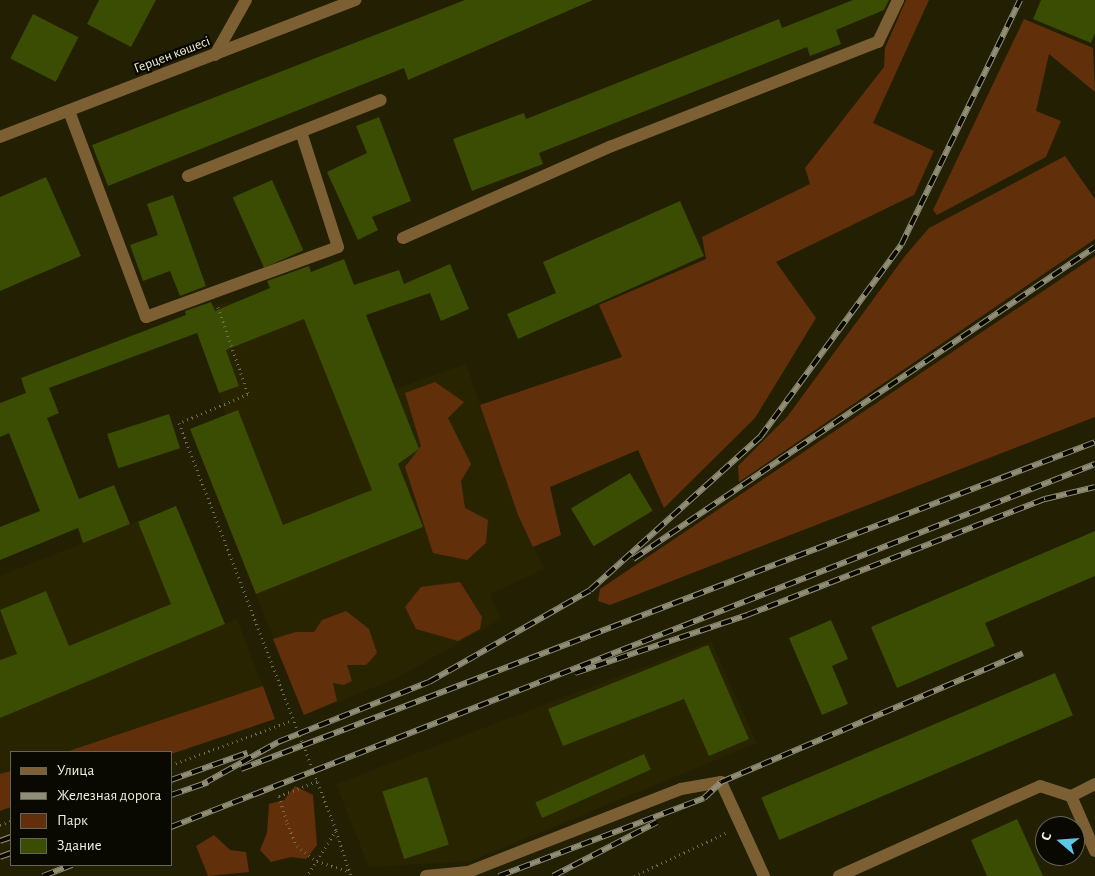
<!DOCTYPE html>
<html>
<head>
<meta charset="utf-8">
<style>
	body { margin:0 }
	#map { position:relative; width:1095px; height:876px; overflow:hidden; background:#231f03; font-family:"Alegreya Sans",sans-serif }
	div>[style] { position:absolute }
	.built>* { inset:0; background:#292400 }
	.green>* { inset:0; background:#61300a }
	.building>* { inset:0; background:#3a4d03; transform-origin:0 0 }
	.path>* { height:3px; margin-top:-1.5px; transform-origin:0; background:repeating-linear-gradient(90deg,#726e56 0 1px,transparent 0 5px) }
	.minor>* { height:12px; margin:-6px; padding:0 6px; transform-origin:6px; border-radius:6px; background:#7c6034 }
	.rail>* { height:5.5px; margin-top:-2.75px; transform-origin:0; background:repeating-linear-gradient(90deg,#0a0901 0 11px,#918e78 0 22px); box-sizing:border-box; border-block:1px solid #918e78 }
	span { translate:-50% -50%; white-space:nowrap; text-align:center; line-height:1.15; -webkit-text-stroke:4.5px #0a0901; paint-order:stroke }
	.street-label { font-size:14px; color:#f1eedd }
	.legend { position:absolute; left:10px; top:751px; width:162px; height:115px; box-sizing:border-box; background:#0a0901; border:1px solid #666559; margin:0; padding:6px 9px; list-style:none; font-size:15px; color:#f1eedd }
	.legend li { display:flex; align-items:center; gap:10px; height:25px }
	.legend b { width:25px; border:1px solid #666559 }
	.north { position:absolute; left:1035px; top:816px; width:50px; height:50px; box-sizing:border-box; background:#0a0901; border:1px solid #666559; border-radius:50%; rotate:288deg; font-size:14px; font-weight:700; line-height:20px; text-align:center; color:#f1eedd }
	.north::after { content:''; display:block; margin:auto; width:18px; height:22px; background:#5dc7e8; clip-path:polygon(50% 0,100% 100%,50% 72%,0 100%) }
</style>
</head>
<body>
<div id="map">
	<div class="built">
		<i style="clip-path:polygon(344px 259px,395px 389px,466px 364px,518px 515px,544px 569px,490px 594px,501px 619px,395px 679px,304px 715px,190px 429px,226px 415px,219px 393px,239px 385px,210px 306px,238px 301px)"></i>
		<i style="clip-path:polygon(176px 506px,225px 624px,237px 619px,275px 719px,171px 754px,11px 752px,11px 807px,0 811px,0 576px)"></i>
		<i style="clip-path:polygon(711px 641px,757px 743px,471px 861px,369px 867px,336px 784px)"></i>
	</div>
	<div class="green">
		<i style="clip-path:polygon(906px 0,929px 0,873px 123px,934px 151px,914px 195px,776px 262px,816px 318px,755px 418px,664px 508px,638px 450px,550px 487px,561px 535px,533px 547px,518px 515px,480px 405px,622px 357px,599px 305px,706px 259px,702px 237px,810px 184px,805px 168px,884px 67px,885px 48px)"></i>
		<i style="clip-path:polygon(1024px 19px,1093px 48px,1095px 92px,1049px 54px,1036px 111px,1061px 121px,1046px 157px,937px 215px,933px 210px)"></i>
		<i style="clip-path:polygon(1065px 156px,1095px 199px,1095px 239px,739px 482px,738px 466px,787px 417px,905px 256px,929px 228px)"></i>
		<i style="clip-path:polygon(1095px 256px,1095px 417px,610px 605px,598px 601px,600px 589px)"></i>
		<i style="clip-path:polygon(435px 382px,464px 402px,448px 418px,471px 464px,461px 481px,465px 508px,488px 520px,486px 543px,467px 560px,433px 553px,405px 467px,421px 446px,405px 393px)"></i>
		<i style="clip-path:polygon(460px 582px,482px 617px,480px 629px,458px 641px,416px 629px,405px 607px,421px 587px)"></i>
		<i style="clip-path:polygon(346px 611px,369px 629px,377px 653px,366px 665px,347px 665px,352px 681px,344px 685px,333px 683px,337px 701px,304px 715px,273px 639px,296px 632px,314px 632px,322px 620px)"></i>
		<i style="clip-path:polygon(263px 686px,275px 719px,171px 754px,66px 752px)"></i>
		<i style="clip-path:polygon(11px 771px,11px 807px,0 811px,0 774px)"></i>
		<i style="clip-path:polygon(295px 786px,313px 795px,317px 845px,306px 859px,291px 857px,271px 862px,260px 850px,267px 833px,269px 804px,284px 800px)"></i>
		<i style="clip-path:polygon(214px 835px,230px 850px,246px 852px,249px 872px,208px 876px,196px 846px)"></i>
	</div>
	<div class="building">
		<i style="clip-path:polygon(99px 0,156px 0,131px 47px,87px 24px)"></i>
		<i style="clip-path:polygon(465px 0,593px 0,408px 80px,404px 68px,108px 186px,92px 145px)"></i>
		<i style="clip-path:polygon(853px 0,889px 0,884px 10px,836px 30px,841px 44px,810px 56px,807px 47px,539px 153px,543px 164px,472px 191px,453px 139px,524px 113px,526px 119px,779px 19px,782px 28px)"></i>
		<i style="clip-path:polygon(1041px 0,1095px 0,1095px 33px,1091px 43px,1033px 19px)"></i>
		<i style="left:33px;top:14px;width:51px;height:50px;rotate:27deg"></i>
		<i style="clip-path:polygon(379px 117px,411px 201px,372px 217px,378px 230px,358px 240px,327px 172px,367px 153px,356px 126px)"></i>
		<i style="clip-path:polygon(46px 177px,81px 256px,0 291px,0 197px)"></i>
		<i style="left:272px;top:180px;width:77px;height:43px;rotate:66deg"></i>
		<i style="clip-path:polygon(173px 195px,206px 286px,180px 296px,170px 271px,143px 281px,130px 245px,158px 235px,147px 204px)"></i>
		<i style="clip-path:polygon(680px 201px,704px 256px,518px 339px,507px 314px,556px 293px,543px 262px)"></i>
		<i style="clip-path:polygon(344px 259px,354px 285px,399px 270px,404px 284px,450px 264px,469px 309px,441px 321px,430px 293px,366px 315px,419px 449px,398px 464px,423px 527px,256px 594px,190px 429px,238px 410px,283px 525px,372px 490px,304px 319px,226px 350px,239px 386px,219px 393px,197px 333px,49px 388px,59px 413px,47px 418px,79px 499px,114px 485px,130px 524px,83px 543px,78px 528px,0 560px,0 527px,40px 511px,9px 433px,0 437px,0 403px,26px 393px,21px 378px,186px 315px,185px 311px,211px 302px,215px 311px,270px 288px,267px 281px,309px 266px,311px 272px)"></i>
		<i style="left:169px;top:414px;width:36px;height:65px;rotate:72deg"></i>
		<i style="left:630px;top:473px;width:44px;height:69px;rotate:59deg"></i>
		<i style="clip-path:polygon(176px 506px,225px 624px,0 718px,0 660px,17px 654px,0 610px,46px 591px,69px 646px,171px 604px,138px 522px)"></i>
		<i style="clip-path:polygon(1095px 531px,1095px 576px,985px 623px,995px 646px,897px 688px,871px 627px)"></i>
		<i style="clip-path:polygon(831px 620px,848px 659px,832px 666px,848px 704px,822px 715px,789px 638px)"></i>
		<i style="clip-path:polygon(708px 645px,749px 739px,709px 756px,684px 699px,563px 746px,548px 709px)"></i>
		<i style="left:1055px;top:673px;width:46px;height:319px;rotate:67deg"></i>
		<i style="left:644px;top:754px;width:17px;height:119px;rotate:66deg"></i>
		<i style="left:427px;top:777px;width:71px;height:47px;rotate:72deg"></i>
		<i style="clip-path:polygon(1017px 819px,1043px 876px,987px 876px,971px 840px)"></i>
	</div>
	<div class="path">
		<i style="left:218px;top:307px;width:92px;rotate:71deg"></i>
		<i style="left:248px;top:394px;width:75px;rotate:157.2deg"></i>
		<i style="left:179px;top:423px;width:436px;rotate:68.9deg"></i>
		<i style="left:336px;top:830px;width:54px;rotate:122.2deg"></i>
		<i style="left:171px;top:765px;width:130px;rotate:-20.2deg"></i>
		<i style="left:317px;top:781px;width:41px;rotate:158.5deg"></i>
		<i style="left:279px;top:796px;width:28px;rotate:73deg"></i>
		<i style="left:287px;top:823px;width:25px;rotate:67deg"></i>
		<i style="left:297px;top:846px;width:25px;rotate:37deg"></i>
		<i style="left:317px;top:861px;width:35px;rotate:18deg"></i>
		<i style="left:0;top:825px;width:12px;rotate:-20deg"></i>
		<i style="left:336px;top:831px;width:47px;rotate:71.6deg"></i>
		<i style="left:634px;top:876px;width:102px;rotate:-25.1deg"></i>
	</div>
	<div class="minor">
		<i style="left:215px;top:55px;width:63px;rotate:-60.6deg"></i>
		<i style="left:69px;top:111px;width:220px;rotate:69.5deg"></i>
		<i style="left:146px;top:317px;width:204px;rotate:-20deg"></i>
		<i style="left:338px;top:247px;width:121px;rotate:-107.8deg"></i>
		<i style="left:0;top:137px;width:381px;rotate:-21.1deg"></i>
		<i style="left:188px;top:176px;width:207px;rotate:-21.5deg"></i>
		<i style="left:403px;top:238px;width:228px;rotate:-23.8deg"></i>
		<i style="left:612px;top:146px;width:286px;rotate:-21.4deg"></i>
		<i style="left:878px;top:42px;width:47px;rotate:-64.5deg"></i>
		<i style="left:1095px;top:784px;width:27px;rotate:153deg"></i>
		<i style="left:1071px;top:796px;width:60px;rotate:66.4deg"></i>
		<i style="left:426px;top:876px;width:42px;rotate:-5.4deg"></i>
		<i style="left:468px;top:872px;width:229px;rotate:-21.3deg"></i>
		<i style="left:681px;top:789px;width:41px;rotate:-9.9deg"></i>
		<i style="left:721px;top:782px;width:103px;rotate:65.4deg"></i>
		<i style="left:839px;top:876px;width:220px;rotate:-24.1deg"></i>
		<i style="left:1040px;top:786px;width:33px;rotate:18deg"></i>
	</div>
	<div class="rail">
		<i style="left:633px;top:559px;width:557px;rotate:-34.03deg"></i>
		<i style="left:575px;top:673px;width:182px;rotate:-18.6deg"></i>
		<i style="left:747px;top:615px;width:320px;rotate:-21.3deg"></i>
		<i style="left:1045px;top:499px;width:51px;rotate:-13.5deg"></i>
		<i style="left:241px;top:769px;width:914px;rotate:-20.95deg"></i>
		<i style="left:171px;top:780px;width:81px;rotate:-19.6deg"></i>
		<i style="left:203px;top:784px;width:86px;rotate:-29.2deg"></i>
		<i style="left:278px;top:742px;width:162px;rotate:-21.7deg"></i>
		<i style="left:429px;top:682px;width:185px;rotate:-29.7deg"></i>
		<i style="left:590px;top:590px;width:229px;rotate:-42deg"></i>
		<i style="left:760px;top:437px;width:238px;rotate:-53.7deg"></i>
		<i style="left:901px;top:245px;width:272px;rotate:-64.1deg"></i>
		<i style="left:171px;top:795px;width:39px;rotate:-19deg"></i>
		<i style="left:171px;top:827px;width:993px;rotate:-21.45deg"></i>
		<i style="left:0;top:841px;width:12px;rotate:-20deg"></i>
		<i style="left:0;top:857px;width:12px;rotate:-20deg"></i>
		<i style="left:43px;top:876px;width:31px;rotate:-21deg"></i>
		<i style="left:499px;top:876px;width:219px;rotate:-20.8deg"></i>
		<i style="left:704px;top:798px;width:23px;rotate:-43deg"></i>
		<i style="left:721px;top:782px;width:328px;rotate:-23.1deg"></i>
		<i style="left:553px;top:876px;width:117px;rotate:-27.4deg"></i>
	</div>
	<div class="street-label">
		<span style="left:172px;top:55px;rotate:-21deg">Герцен көшесі</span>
	</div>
	<ul class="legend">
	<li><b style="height:6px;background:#7c6034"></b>Улица</li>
	<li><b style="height:6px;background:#918e78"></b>Железная дорога</li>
	<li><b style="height:14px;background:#61300a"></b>Парк</li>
	<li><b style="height:14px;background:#3a4d03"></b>Здание</li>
	</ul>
	<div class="north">С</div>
</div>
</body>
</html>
